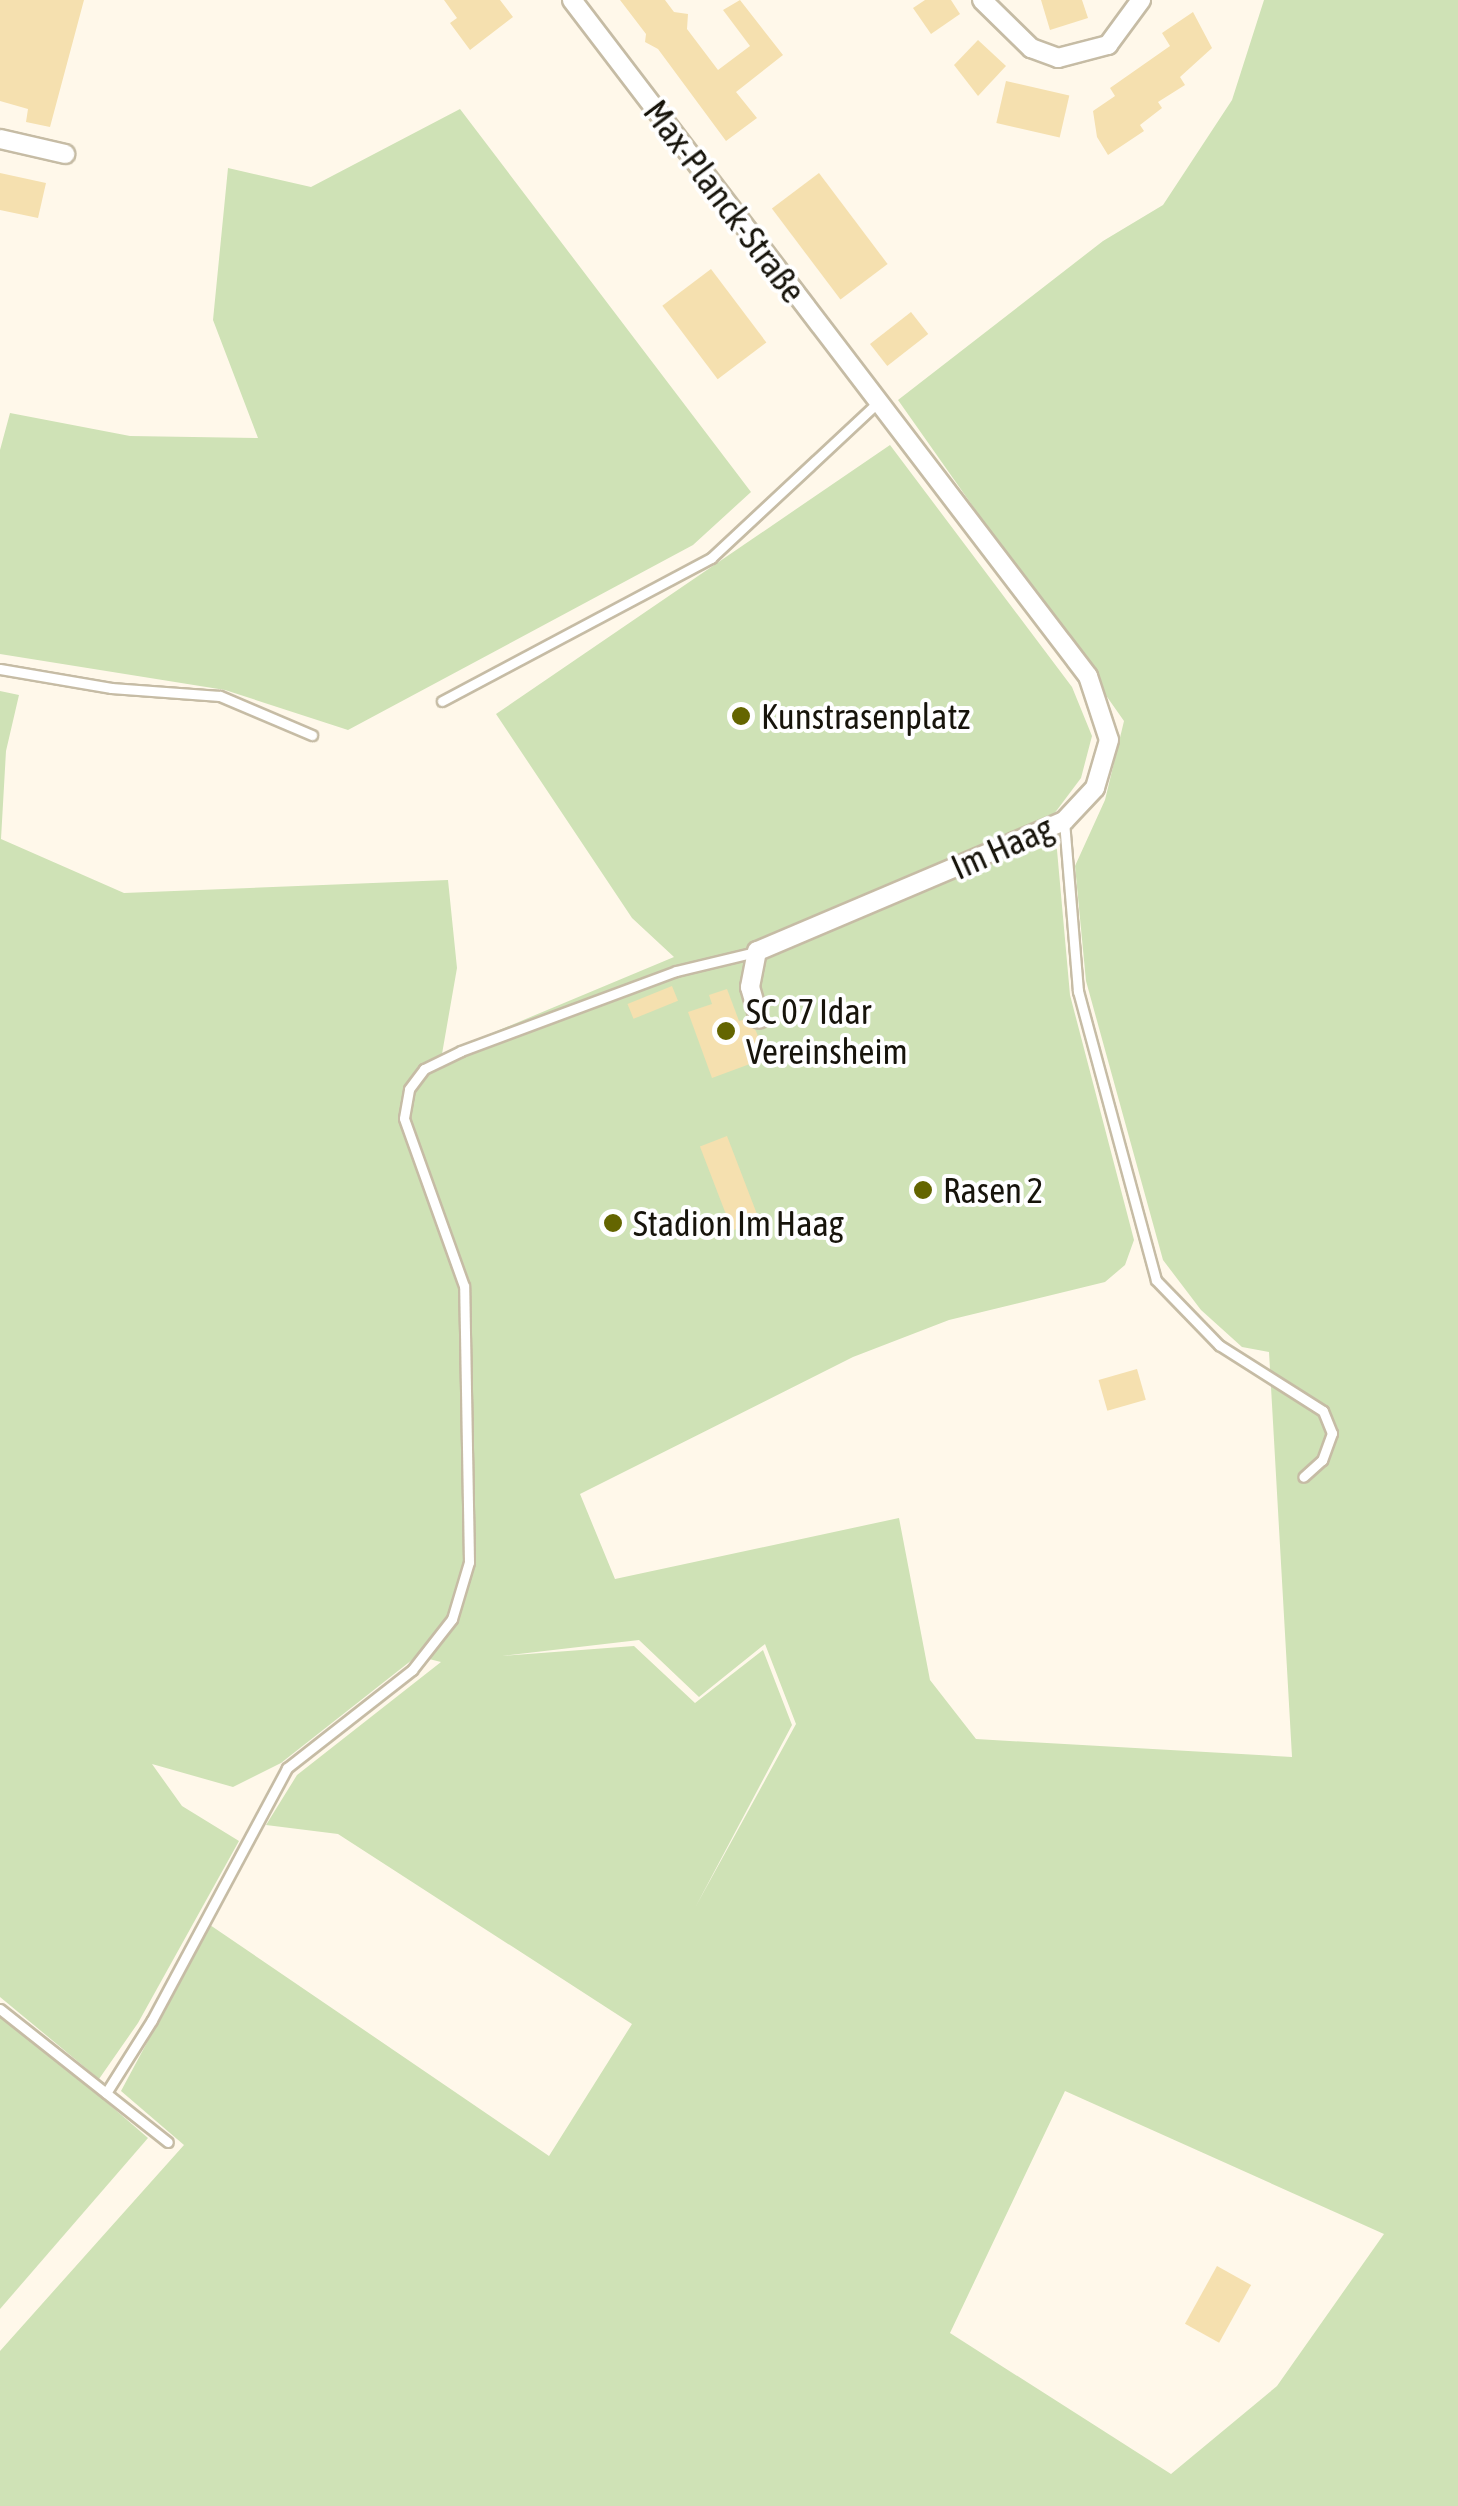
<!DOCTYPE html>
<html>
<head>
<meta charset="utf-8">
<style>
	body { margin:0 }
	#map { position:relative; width:1458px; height:2506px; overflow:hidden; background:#fff8ea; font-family:"Asap Condensed",sans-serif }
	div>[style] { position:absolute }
	.green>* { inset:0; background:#cfe2b6 }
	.building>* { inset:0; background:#f5e0af; transform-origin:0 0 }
	.roads { filter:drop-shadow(2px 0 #c6bca5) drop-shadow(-2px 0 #c6bca5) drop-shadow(0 2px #c6bca5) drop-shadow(0 -2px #c6bca5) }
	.service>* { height:9px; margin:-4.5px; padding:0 4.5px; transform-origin:4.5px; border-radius:4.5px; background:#fff }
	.minor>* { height:18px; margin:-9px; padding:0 9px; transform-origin:9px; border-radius:9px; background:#fff }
	.dots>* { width:28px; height:28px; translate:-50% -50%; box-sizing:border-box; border:5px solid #fff; border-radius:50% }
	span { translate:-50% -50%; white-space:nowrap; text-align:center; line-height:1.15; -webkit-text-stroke:8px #fff; paint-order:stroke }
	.street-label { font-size:35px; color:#17140b }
	.poi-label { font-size:35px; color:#17140b }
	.left { translate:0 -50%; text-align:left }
</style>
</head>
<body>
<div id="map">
	<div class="green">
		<i style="clip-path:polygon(evenodd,1264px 0,1458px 0,1458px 2506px,0 2506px,0 2351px,184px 2145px,121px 2091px,210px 1925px,549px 2156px,632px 2024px,338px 1834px,266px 1825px,297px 1775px,441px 1662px,417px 1656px,281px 1763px,233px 1787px,152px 1764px,182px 1806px,239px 1841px,138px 2023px,99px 2079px,0 1997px,0 691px,19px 695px,6px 751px,1px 839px,124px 893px,448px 880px,457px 968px,442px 1054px,674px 957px,632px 918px,496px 714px,890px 445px,1072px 687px,1092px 736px,1081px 778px,1048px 822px,1057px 850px,1070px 995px,1134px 1240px,1125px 1265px,1105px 1282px,949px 1320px,853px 1357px,580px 1494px,615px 1579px,899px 1518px,930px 1680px,976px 1739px,1292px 1757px,1269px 1352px,1242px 1347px,1201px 1310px,1163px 1260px,1086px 981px,1075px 866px,1105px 800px,1124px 721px,898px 400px,1103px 241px,1163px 205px,1232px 100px,1264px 0,639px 1640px,699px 1697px,765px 1644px,796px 1724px,696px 1906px,792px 1725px,763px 1650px,695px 1703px,634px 1646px,502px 1656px,639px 1640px,1264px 0,1065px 2091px,1384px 2234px,1277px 2386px,1171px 2474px,950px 2333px,1065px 2091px)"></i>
		<i style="clip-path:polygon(460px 109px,751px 492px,693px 545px,348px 730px,225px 690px,0 654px,0 450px,10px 413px,130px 436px,258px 438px,213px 320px,228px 168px,311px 187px)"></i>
		<i style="clip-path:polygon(0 2010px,148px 2138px,0 2309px)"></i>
	</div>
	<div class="building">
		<i style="clip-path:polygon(0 0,84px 0,50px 127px,26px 122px,28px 109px,0 101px)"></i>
		<i style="clip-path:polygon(444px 0,500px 0,513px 17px,470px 50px,450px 23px,457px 18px)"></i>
		<i style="clip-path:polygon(620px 0,665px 0,674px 12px,688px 14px,687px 29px,718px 70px,750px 46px,723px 10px,740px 0,783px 55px,736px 92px,757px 118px,726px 141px,658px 49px,645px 42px,646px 34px)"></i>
		<i style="clip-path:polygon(925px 0,951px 0,960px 14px,931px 34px,913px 8px)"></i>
		<i style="clip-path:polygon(1041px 0,1082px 0,1088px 18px,1050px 30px)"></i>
		<i style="clip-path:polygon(1193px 12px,1212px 48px,1180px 77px,1185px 85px,1158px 102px,1162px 108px,1140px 125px,1144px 131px,1108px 155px,1097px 137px,1093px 111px,1115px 96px,1110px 88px,1170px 46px,1162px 33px)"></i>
		<i style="clip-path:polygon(978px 40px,1006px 66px,978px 96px,954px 65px)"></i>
		<i style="left:1006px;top:81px;width:65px;height:43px;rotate:13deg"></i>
		<i style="clip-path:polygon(0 173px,46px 183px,38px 218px,0 210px)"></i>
		<i style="left:819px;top:173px;width:114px;height:59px;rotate:53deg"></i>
		<i style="left:711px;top:269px;width:92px;height:61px;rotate:53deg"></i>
		<i style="left:911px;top:312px;width:28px;height:52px;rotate:52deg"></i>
		<i style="left:672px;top:986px;width:16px;height:48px;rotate:68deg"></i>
		<i style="clip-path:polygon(727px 989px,739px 1021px,746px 1019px,756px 1031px,766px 1058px,712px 1078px,688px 1012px,712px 1004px,709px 995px)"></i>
		<i style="left:727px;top:1136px;width:90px;height:29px;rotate:69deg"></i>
		<i style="left:1137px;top:1369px;width:32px;height:40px;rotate:74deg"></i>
		<i style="left:1217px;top:2266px;width:39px;height:66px;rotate:29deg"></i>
	</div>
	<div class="roads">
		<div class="service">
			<i style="left:0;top:669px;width:113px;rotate:9.7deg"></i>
			<i style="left:111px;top:688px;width:109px;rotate:4.2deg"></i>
			<i style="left:220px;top:696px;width:100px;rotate:23deg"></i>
			<i style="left:442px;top:701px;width:305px;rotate:-28deg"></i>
			<i style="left:711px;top:558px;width:229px;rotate:-43deg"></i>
			<i style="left:1064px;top:821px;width:171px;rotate:85.3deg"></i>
			<i style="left:1078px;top:991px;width:299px;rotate:74.9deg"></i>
			<i style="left:1156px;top:1280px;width:91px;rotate:45.9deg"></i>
			<i style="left:1219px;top:1345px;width:123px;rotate:32.4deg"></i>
			<i style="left:1323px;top:1411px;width:24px;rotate:68deg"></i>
			<i style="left:1332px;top:1433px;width:29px;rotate:110deg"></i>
			<i style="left:1322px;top:1460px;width:25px;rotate:138deg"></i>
			<i style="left:0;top:2009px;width:214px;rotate:38.4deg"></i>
			<i style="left:106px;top:2093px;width:86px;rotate:-57.8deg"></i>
			<i style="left:152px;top:2020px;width:286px;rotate:-61.8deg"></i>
			<i style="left:287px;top:1768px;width:159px;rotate:-38.1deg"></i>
			<i style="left:412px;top:1670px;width:65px;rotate:-51.9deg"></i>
			<i style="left:452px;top:1619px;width:59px;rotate:-73.4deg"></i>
			<i style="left:469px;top:1562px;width:276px;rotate:-91deg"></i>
			<i style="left:464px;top:1286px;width:178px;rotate:-109.7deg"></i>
			<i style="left:404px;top:1118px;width:29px;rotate:-80deg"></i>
			<i style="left:409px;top:1089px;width:25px;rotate:-53deg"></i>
			<i style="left:424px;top:1069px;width:41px;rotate:-25.9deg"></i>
			<i style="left:461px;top:1051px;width:229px;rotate:-20.4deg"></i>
			<i style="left:676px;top:971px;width:82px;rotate:-13.4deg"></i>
		</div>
		<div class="minor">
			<i style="left:572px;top:0;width:850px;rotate:52.65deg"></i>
			<i style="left:1088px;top:676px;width:67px;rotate:71.8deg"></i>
			<i style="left:1109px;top:740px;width:50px;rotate:106.3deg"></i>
			<i style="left:1095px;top:788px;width:45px;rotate:133.2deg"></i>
			<i style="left:1064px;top:821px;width:333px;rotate:157deg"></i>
			<i style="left:757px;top:951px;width:37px;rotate:101deg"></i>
			<i style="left:750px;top:987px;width:33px;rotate:74deg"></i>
			<i style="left:982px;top:0;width:69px;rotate:44.4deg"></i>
			<i style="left:1031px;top:48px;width:29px;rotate:20deg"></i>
			<i style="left:1058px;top:58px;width:52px;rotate:-14.6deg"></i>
			<i style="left:1108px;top:45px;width:56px;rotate:-53.7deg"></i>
			<i style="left:0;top:139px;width:67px;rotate:13deg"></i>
		</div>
	</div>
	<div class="dots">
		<i style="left:741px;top:716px;background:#646500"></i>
		<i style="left:726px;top:1031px;background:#646500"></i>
		<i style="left:923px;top:1190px;background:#646500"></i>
		<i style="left:613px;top:1223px;background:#646500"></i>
	</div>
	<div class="street-label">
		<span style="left:725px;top:201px;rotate:53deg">Max-Planck-Straße</span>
		<span style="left:1002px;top:847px;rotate:-24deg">Im Haag</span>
	</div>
	<div class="poi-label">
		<span class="left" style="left:761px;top:716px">Kunstrasenplatz</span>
		<span class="left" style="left:746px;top:1031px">SC 07 Idar<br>Vereinsheim</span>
		<span class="left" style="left:943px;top:1190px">Rasen 2</span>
		<span class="left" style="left:633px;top:1223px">Stadion Im Haag</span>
	</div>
</div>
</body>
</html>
